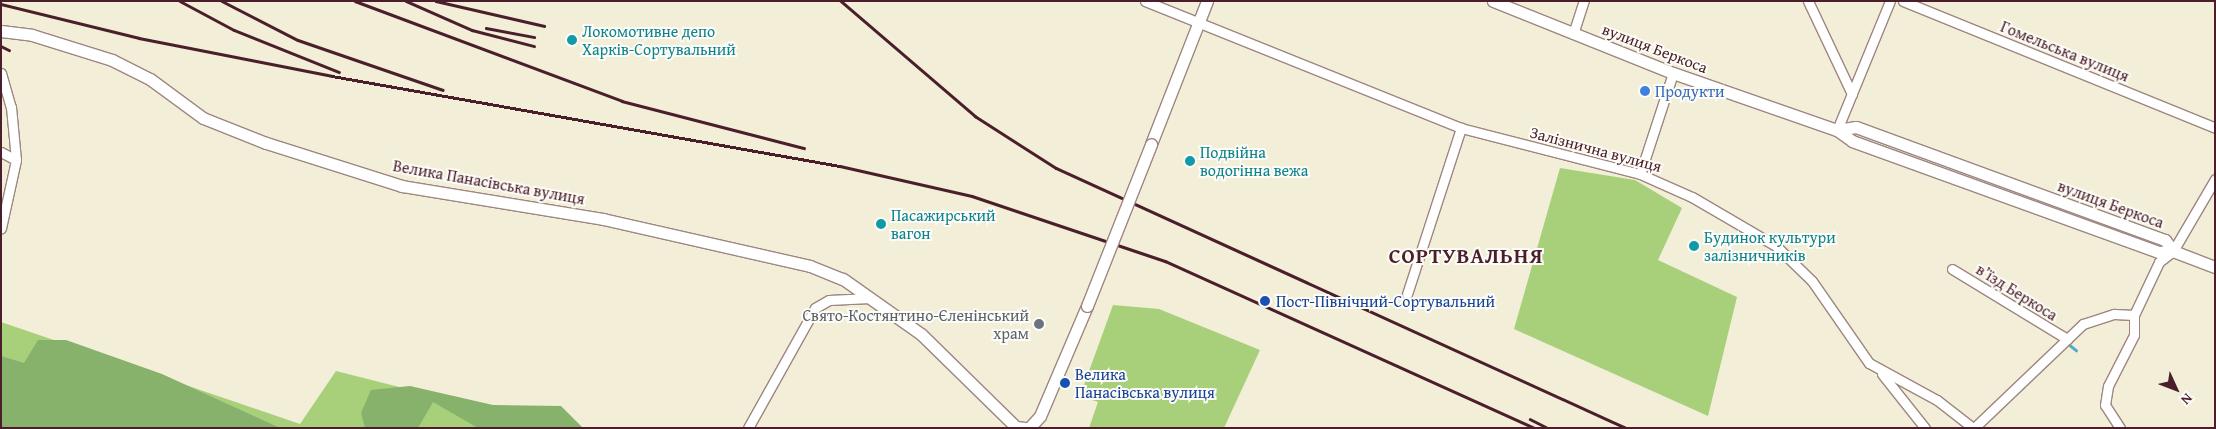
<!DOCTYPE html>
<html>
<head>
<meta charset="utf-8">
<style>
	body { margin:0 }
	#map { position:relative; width:2216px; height:429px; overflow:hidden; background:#f2eed8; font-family:"Gentium Book Plus",serif }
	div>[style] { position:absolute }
	.green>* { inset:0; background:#a8d07b }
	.forest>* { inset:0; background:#86b26b }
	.stream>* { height:2.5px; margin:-1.25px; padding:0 1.25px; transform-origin:1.25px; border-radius:1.25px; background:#50aace }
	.roads { filter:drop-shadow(1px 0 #9e8682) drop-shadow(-1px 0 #9e8682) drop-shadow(0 1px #9e8682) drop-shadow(0 -1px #9e8682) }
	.minor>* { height:9px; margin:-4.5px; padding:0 4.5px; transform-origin:4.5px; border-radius:4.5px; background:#fff }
	.tertiary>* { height:11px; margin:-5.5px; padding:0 5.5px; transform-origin:5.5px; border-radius:5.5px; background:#fff }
	.rail>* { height:2.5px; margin:-1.25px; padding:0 1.25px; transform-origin:1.25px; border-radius:1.25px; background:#4a1f2b }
	.bridges { filter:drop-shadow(1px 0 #9e8682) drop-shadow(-1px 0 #9e8682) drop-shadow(0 1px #9e8682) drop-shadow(0 -1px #9e8682) }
	.tertiary-bridge>* { height:11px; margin:-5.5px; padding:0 5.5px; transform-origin:5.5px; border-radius:5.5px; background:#fff }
	.dots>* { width:14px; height:14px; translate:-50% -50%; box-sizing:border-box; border:2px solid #fdfcf7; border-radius:50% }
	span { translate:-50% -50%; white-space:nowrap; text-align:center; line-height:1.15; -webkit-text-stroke:4px #fdfcf7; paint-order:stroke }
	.culture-label { font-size:16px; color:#0d838f }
	.left { translate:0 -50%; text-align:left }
	.street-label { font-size:16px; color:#4a1f2b }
	.shop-label { font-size:16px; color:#366cbe }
	.transit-label { font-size:16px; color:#164399 }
	.worship-label { font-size:16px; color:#5b616d }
	.right { translate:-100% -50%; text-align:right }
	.district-label { font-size:21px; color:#4a1f2b; font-weight:700; letter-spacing:1px }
	.frame { position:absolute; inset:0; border:2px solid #4a1f2b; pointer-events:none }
	.north { position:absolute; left:2151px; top:364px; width:50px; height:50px; -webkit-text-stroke:4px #fdfcf7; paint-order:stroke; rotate:133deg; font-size:14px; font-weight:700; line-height:20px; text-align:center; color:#4a1f2b }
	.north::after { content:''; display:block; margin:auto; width:18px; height:22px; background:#4a1f2b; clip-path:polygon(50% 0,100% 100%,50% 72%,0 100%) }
</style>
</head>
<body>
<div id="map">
	<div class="green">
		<i style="clip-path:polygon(1560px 168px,1635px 180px,1682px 208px,1658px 260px,1737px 297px,1708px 416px,1514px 329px)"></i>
		<i style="clip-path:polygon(1113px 305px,1159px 309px,1260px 350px,1224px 428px,1089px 428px,1098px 402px,1080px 396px)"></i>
		<i style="clip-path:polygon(1px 322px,300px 424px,336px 371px,561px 428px,1px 428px)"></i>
	</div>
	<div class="forest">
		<i style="clip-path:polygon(38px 340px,66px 340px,162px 374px,280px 428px,1px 428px,1px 356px,24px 363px)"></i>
		<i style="clip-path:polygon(410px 386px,493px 405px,561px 406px,583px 428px,478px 428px,433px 402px,418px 428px,365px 428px,361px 413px,371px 390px)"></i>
	</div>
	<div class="stream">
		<i style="left:2066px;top:342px;width:13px;rotate:39deg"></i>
	</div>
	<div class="roads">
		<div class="minor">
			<i style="left:1145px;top:1px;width:341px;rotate:21.9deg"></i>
			<i style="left:1461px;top:128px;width:185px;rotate:14.4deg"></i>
			<i style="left:1640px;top:174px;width:57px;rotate:23.9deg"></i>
			<i style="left:1692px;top:197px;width:97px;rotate:30.3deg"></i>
			<i style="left:1776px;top:246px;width:50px;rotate:44.2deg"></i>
			<i style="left:1812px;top:281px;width:100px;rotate:55.2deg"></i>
			<i style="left:1869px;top:363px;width:77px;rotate:28.6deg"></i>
			<i style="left:1937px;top:400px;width:46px;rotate:37.9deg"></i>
			<i style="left:1808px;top:1px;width:103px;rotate:64.7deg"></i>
			<i style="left:1903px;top:1px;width:337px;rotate:22.1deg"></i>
			<i style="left:1573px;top:34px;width:35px;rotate:-72deg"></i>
			<i style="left:1px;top:73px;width:35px;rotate:74deg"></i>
			<i style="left:11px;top:107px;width:53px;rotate:84.6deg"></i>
			<i style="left:16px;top:160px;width:70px;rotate:102.4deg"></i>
			<i style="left:1837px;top:130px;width:139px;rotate:-67.7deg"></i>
			<i style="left:1px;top:152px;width:17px;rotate:28deg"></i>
			<i style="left:1640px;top:174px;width:106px;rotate:-71.9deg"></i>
			<i style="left:1952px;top:269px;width:135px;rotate:31.3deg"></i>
			<i style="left:1407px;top:294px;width:175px;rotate:-72deg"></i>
			<i style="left:1882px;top:374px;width:69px;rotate:51.5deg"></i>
			<i style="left:748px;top:428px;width:137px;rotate:-60.8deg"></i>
			<i style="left:815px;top:308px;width:16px;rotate:-30deg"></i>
			<i style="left:829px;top:300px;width:41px;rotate:-2.8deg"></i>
			<i style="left:1974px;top:428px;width:151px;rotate:-43.7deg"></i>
			<i style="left:2083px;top:324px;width:33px;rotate:-18deg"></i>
			<i style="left:2114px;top:314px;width:20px;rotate:3deg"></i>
			<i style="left:2120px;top:428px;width:27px;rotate:-123deg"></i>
			<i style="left:2105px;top:405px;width:19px;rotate:-81deg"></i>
			<i style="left:2108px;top:386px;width:57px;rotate:-63deg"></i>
			<i style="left:2134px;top:335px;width:20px;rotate:-90deg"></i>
			<i style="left:2134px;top:315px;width:59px;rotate:-64.7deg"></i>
			<i style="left:2159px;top:262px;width:18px;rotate:-38deg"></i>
			<i style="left:2173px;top:251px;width:83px;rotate:-59.7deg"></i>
		</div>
		<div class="tertiary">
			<i style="left:1493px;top:1px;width:194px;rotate:21.8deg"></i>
			<i style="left:1673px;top:73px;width:174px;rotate:19.2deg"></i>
			<i style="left:1837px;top:130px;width:19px;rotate:36deg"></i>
			<i style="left:1852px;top:141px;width:326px;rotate:19.9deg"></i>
			<i style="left:2159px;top:252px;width:14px;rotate:-4deg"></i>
			<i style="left:2173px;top:251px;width:45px;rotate:20.9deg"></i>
			<i style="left:1px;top:31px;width:31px;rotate:7deg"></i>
			<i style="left:32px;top:35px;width:84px;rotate:17.4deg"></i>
			<i style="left:112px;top:60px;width:42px;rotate:26.6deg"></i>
			<i style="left:150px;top:79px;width:66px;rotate:36.3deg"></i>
			<i style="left:203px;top:118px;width:68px;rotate:21.6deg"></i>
			<i style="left:266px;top:143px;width:143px;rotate:17.5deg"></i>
			<i style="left:402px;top:186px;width:204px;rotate:9.3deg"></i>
			<i style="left:603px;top:219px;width:212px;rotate:12.8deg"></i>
			<i style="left:810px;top:266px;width:35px;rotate:22deg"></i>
			<i style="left:843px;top:279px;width:95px;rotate:35.2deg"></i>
			<i style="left:921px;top:334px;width:133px;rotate:44.4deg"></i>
			<i style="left:1016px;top:427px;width:9px;rotate:6deg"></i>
			<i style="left:1837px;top:130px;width:19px;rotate:-9deg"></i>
			<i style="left:1856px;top:127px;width:329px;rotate:20.1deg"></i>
			<i style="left:2165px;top:240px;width:14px;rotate:54deg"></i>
			<i style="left:1151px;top:144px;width:154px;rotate:-68.6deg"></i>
			<i style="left:1029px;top:428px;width:16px;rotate:-47deg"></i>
			<i style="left:1040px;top:416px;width:120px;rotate:-66.9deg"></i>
		</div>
	</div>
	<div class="rail">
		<i style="left:180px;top:1px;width:61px;rotate:28.2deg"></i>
		<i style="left:234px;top:30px;width:113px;rotate:21.8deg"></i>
		<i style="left:222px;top:1px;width:85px;rotate:27.2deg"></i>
		<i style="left:298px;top:40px;width:153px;rotate:19deg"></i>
		<i style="left:355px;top:1px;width:285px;rotate:20.5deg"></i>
		<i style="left:622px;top:101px;width:188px;rotate:14.5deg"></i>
		<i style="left:406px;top:1px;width:72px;rotate:23.7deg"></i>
		<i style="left:472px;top:30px;width:64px;rotate:14.5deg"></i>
		<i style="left:436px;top:1px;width:111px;rotate:13deg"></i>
		<i style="left:841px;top:1px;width:177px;rotate:40.6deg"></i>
		<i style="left:975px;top:116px;width:96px;rotate:32.7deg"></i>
		<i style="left:1056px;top:168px;width:626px;rotate:24.52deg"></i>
		<i style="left:1px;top:4px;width:142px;rotate:13.8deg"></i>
		<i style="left:139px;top:38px;width:197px;rotate:11.1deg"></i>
		<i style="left:332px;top:76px;width:516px;rotate:10.05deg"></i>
		<i style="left:840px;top:166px;width:135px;rotate:12.8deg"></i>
		<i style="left:972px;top:196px;width:204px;rotate:18.6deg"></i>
		<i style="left:1165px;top:261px;width:406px;rotate:24.3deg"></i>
		<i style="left:486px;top:28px;width:49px;rotate:10.6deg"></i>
		<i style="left:1px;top:46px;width:9px;rotate:27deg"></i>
		<i style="left:1530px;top:419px;width:20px;rotate:27deg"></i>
	</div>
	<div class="bridges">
		<div class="tertiary-bridge">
			<i style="left:1087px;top:306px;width:174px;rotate:-68.4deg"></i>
		</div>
	</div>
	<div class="dots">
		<i style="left:572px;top:40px;background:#0f9aa8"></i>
		<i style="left:1645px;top:91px;background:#3f7fe0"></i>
		<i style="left:1190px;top:161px;background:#0f9aa8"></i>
		<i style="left:881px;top:224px;background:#0f9aa8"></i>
		<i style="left:1694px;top:246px;background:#0f9aa8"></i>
		<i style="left:1265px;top:301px;background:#1a4fb4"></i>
		<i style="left:1039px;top:324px;background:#6b7280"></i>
		<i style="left:1065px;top:383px;background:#1a4fb4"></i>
	</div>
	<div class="culture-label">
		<span class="left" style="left:582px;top:40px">Локомотивне депо<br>Харків-Сортувальний</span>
		<span class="left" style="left:1200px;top:161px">Подвійна<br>водогінна вежа</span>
		<span class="left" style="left:891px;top:224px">Пасажирський<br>вагон</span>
		<span class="left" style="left:1704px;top:246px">Будинок культури<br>залізничників</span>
	</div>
	<div class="street-label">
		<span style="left:1655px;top:48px;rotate:21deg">вулиця Беркоса</span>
		<span style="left:2065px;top:51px;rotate:22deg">Гомельська вулиця</span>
		<span style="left:1596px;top:149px;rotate:15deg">Залізнична вулиця</span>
		<span style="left:489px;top:182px;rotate:10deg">Велика Панасівська вулиця</span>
		<span style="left:2111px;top:204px;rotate:20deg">вулиця Беркоса</span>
		<span style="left:2017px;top:292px;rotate:32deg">в’їзд Беркоса</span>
	</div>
	<div class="shop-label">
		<span class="left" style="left:1655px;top:91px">Продукти</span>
	</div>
	<div class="transit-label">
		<span class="left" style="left:1276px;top:301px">Пост-Північний-Сортувальний</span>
		<span class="left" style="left:1075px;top:383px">Велика<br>Панасівська вулиця</span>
	</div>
	<div class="worship-label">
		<span class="right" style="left:1029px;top:324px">Свято-Костянтино-Єленінський<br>храм</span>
	</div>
	<div class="district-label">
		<span style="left:1466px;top:256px">СОРТУВАЛЬНЯ</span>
	</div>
	<div class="frame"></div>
	<div class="north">N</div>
</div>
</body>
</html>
